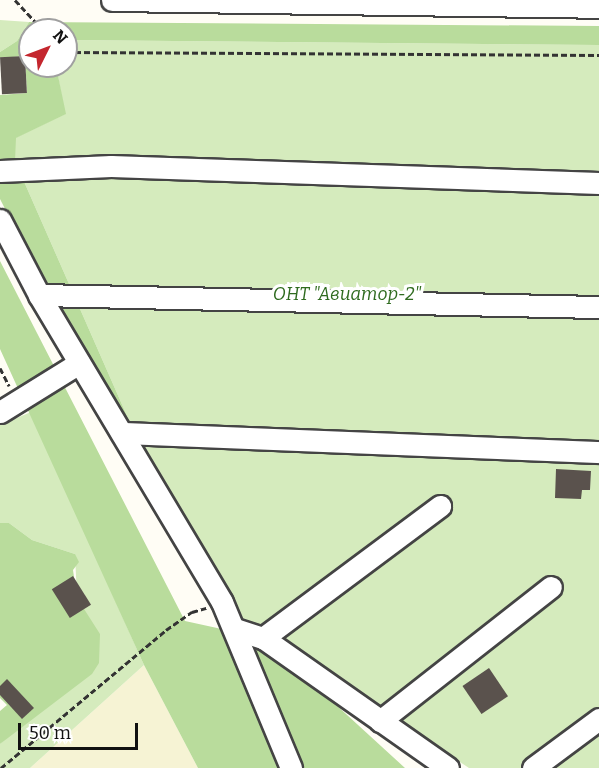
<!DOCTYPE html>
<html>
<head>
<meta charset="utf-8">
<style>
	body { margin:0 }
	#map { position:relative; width:599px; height:768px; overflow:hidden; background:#fffdf5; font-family:Bitter,serif }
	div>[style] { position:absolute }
	.farmland>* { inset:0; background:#f6f3d4 }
	.green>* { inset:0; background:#d5ebbd }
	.forest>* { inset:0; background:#b9dc9c }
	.building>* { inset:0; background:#5a524d; transform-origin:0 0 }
	.path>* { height:3px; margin-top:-1.5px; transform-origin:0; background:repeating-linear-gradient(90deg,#333 0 6px,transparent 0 9px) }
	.roads { filter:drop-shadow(2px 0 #444) drop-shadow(-2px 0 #444) drop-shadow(0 2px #444) drop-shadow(0 -2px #444) }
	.minor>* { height:21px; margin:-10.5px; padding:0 10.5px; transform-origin:10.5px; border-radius:10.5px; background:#fff }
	span { translate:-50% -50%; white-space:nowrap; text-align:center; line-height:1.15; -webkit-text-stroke:6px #fff; paint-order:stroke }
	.park-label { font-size:18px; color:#2f6b1f; font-style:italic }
	.north { position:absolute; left:18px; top:18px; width:60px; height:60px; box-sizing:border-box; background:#fff; border:2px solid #a0a0a0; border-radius:50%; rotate:48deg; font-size:16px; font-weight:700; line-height:24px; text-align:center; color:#111 }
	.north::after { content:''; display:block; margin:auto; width:21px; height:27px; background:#c4262e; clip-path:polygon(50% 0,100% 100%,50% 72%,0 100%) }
	.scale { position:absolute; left:18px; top:723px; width:120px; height:27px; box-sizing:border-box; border:3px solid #111; border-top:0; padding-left:8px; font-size:18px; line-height:21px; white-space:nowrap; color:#111; -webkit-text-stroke:4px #fff; paint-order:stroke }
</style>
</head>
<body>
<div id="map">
	<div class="farmland">
		<i style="clip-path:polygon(144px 665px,198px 768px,30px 768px)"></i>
	</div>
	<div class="green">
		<i style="clip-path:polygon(0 20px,29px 22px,17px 41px,0 52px)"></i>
		<i style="clip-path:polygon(66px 40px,599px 45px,599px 768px,469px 768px,232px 611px,200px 563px,135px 434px,15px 161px,15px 138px,65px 114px,56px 66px,66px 66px)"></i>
		<i style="clip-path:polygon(31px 412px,144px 665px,30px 768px,0 768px,0 744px,28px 719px,77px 598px,75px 554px,32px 540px,9px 523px,0 523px,0 425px)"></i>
	</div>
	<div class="forest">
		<i style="clip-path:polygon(29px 22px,599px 26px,599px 45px,66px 40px,66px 30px,30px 30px,30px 66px,56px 66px,66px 114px,16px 138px,15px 161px,135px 434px,200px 563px,192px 575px,0 199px,0 95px,27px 93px,25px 56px,0 58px,0 52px,17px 41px)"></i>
		<i style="clip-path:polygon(0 261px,185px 621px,263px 638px,405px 768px,198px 768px,144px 665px,0 349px)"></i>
		<i style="clip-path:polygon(0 523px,9px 523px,32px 540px,75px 554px,79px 562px,73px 570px,77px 598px,100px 634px,99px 663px,92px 674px,0 744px,0 711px,7px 705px,0 698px)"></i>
	</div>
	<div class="building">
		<i style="left:25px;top:56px;width:37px;height:25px;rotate:87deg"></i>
		<i style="clip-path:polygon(556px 469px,591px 471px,590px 490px,582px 490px,581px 499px,555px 498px)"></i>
		<i style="left:73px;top:576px;width:34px;height:25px;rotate:58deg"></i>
		<i style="left:489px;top:668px;width:34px;height:32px;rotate:56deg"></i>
		<i style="clip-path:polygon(7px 679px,34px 708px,22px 719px,0 695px,0 686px)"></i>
	</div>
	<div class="path">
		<i style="left:15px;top:0;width:41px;rotate:47deg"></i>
		<i style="left:66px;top:52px;width:533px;rotate:0.32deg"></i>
		<i style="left:0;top:368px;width:20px;rotate:63deg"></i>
		<i style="left:1px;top:768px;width:215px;rotate:-39.9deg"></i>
		<i style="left:166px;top:630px;width:32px;rotate:-35deg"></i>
		<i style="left:192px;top:612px;width:15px;rotate:-16deg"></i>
	</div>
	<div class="roads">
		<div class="minor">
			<i style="left:112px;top:0;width:487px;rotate:0.8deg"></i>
			<i style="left:0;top:171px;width:111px;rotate:-2.6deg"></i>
			<i style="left:111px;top:166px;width:488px;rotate:2deg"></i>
			<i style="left:0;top:220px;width:85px;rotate:62.5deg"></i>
			<i style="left:39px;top:295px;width:357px;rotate:59.2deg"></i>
			<i style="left:222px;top:602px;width:180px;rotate:67.4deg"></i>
			<i style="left:39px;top:295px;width:560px;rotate:1.23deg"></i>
			<i style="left:0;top:412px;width:93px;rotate:-31.8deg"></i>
			<i style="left:122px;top:433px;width:477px;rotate:2.3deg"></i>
			<i style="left:235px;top:629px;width:29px;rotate:18deg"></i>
			<i style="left:263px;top:638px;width:226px;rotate:35.1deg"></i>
			<i style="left:263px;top:638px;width:221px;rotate:-36.7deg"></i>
			<i style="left:380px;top:721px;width:217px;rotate:-38.1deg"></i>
			<i style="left:533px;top:768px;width:82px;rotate:-36.6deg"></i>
		</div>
	</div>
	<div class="park-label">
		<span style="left:347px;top:294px">ОНТ "Авиатор-2"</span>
	</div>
	<div class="north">N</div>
	<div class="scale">50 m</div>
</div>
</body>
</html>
